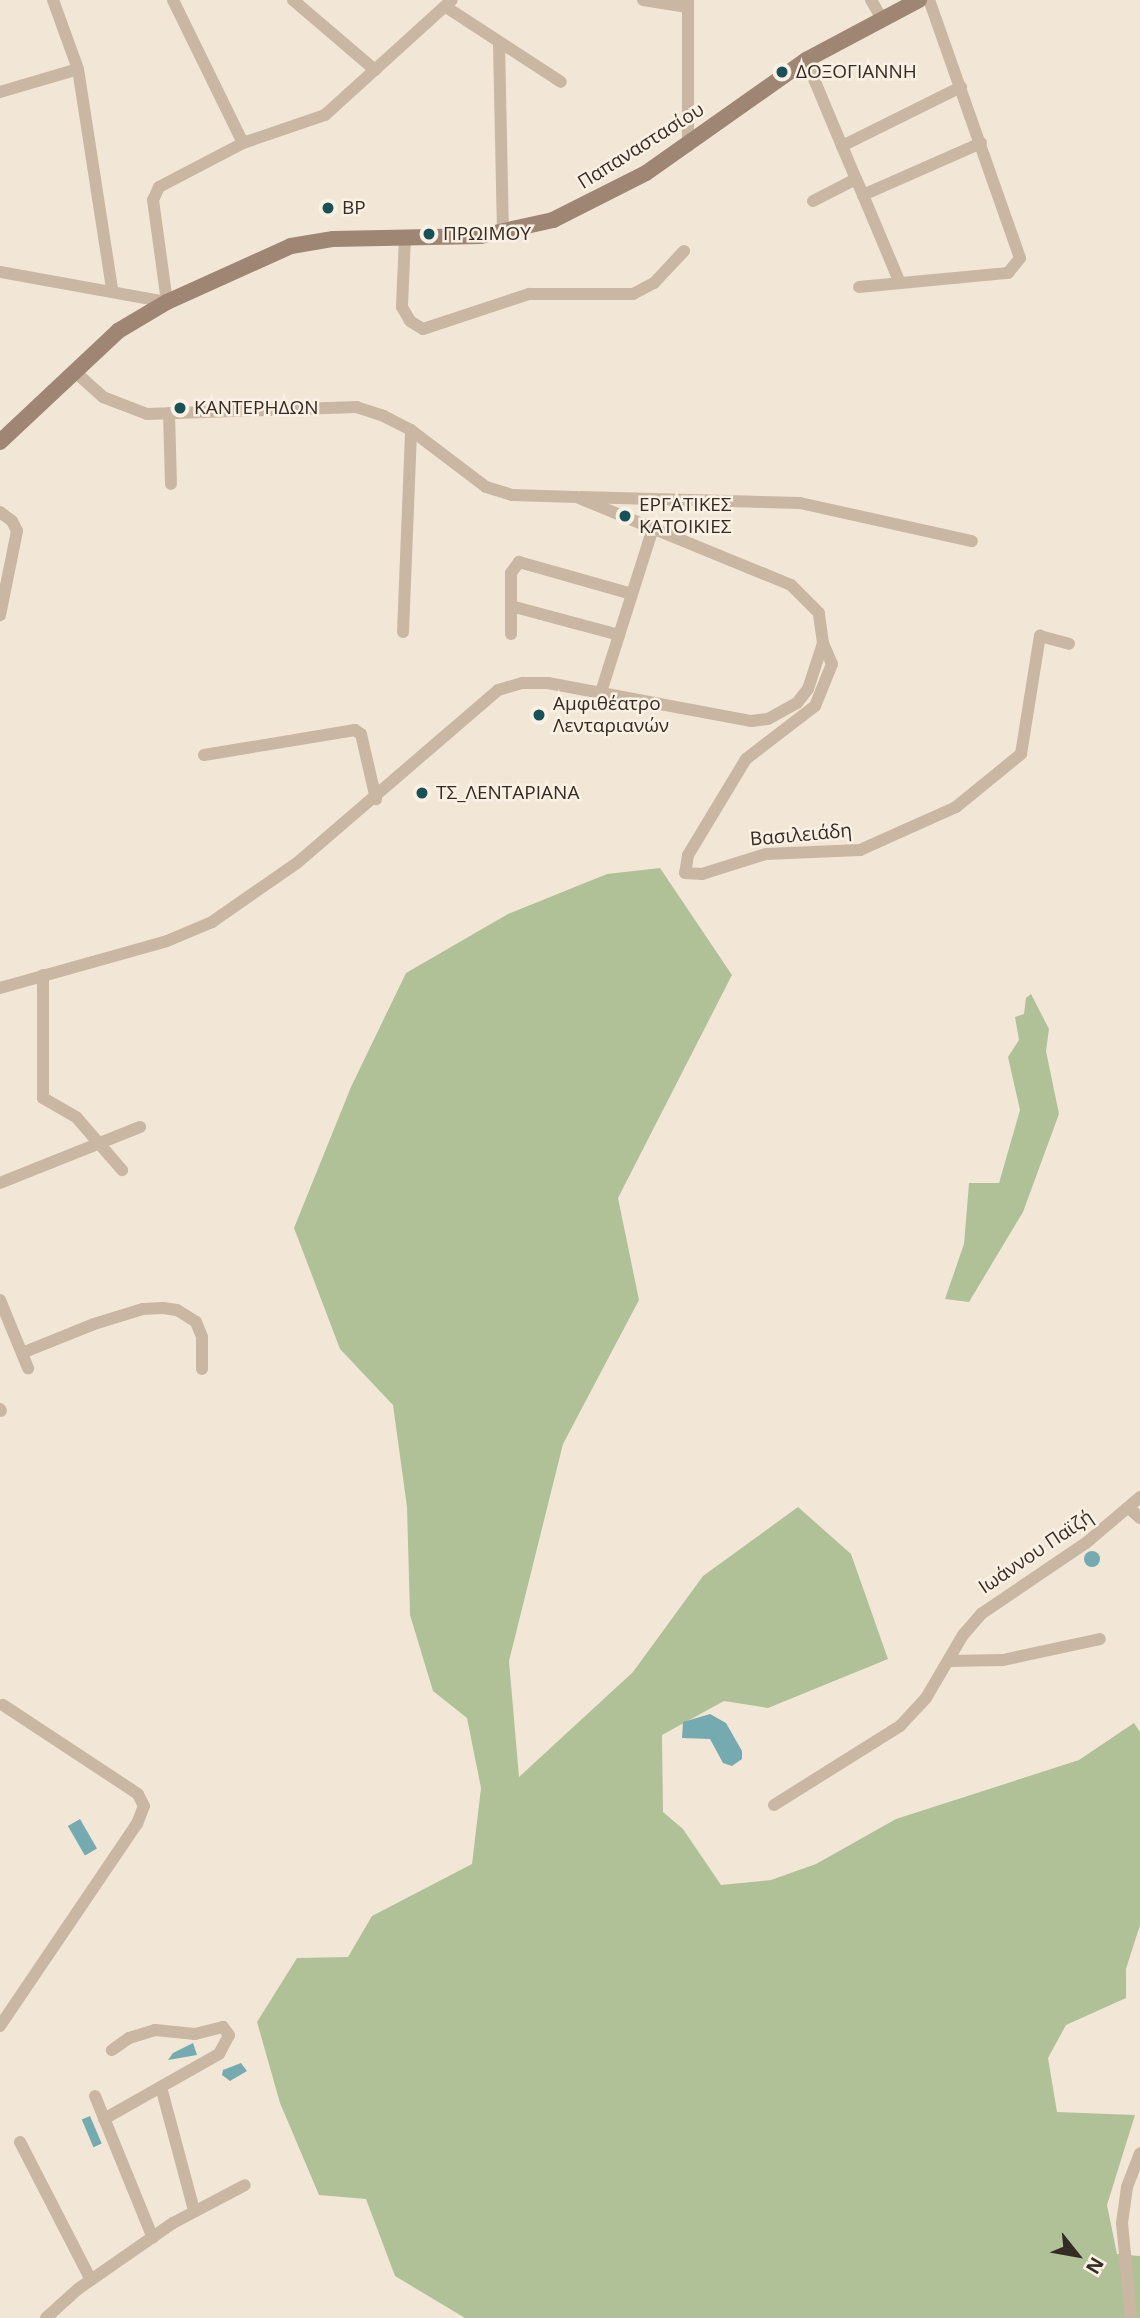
<!DOCTYPE html>
<html>
<head>
<meta charset="utf-8">
<style>
	body { margin:0 }
	#map { position:relative; width:1140px; height:2318px; overflow:hidden; background:#f2e7d7; font-family:"Open Sans",sans-serif }
	div>[style] { position:absolute }
	.green>* { inset:0; background:#b1c197 }
	.water>* { inset:0; background:#75abb0; transform-origin:0 0 }
	.round { border-radius:50% }
	.street>* { height:12px; margin:-6px; padding:0 6px; transform-origin:6px; border-radius:6px; background:#cab7a3 }
	.secondary>* { height:16px; margin:-8px; padding:0 8px; transform-origin:8px; border-radius:8px; background:#9e8574 }
	.dots>* { width:19px; height:19px; translate:-50% -50%; box-sizing:border-box; border:4px solid #faf0e3; border-radius:50% }
	span { translate:-50% -50%; white-space:nowrap; text-align:center; line-height:1.15; -webkit-text-stroke:5px #faf0e3; paint-order:stroke }
	.poi-label { font-size:19px; color:#352b25 }
	.left { translate:0 -50%; text-align:left }
	.street-label { font-size:19px; color:#352b25 }
	.north { position:absolute; left:1042px; top:2220px; width:70px; height:70px; -webkit-text-stroke:5px #faf0e3; paint-order:stroke; rotate:121deg; font-size:19px; font-weight:700; line-height:28px; text-align:center; color:#352b25 }
	.north::after { content:''; display:block; margin:auto; width:24px; height:32px; background:#352b25; clip-path:polygon(50% 0,100% 100%,50% 72%,0 100%) }
</style>
</head>
<body>
<div id="map">
	<div class="green">
		<i style="clip-path:polygon(660px 868px,732px 975px,618px 1198px,639px 1300px,563px 1444px,509px 1661px,519px 1777px,633px 1672px,703px 1576px,798px 1507px,851px 1554px,888px 1659px,768px 1708px,724px 1701px,662px 1735px,663px 1812px,683px 1829px,721px 1885px,771px 1880px,816px 1864px,896px 1819px,1079px 1760px,1134px 1723px,1140px 1732px,1140px 1925px,1126px 1969px,1126px 1998px,1066px 2025px,1048px 2058px,1057px 2112px,1135px 2115px,1107px 2205px,1117px 2254px,1140px 2256px,1140px 2318px,465px 2318px,395px 2276px,366px 2199px,319px 2195px,280px 2103px,257px 2022px,297px 1958px,348px 1957px,372px 1916px,472px 1864px,481px 1788px,467px 1718px,433px 1691px,410px 1615px,407px 1507px,393px 1405px,340px 1349px,294px 1228px,351px 1087px,406px 973px,508px 914px,607px 874px)"></i>
		<i style="clip-path:polygon(1031px 994px,1049px 1029px,1046px 1051px,1059px 1114px,1023px 1212px,969px 1302px,945px 1299px,964px 1244px,969px 1183px,999px 1183px,1020px 1110px,1008px 1057px,1019px 1040px,1015px 1017px,1024px 1014px,1026px 998px)"></i>
	</div>
	<div class="water">
		<i class="round" style="left:1084px;top:1551px;width:16px;height:16px"></i>
		<i style="clip-path:polygon(710px 1714px,726px 1723px,742px 1751px,742px 1759px,732px 1766px,723px 1763px,710px 1739px,682px 1738px,683px 1722px)"></i>
		<i style="left:80px;top:1819px;width:34px;height:14px;rotate:60deg"></i>
		<i style="clip-path:polygon(193px 2043px,197px 2055px,168px 2060px,173px 2053px)"></i>
		<i style="clip-path:polygon(241px 2063px,247px 2071px,230px 2081px,222px 2075px,223px 2070px)"></i>
		<i style="left:90px;top:2116px;width:30px;height:9px;rotate:67deg"></i>
	</div>
	<div class="street">
		<i style="left:53px;top:0;width:73px;rotate:70.1deg"></i>
		<i style="left:78px;top:69px;width:223px;rotate:81.2deg"></i>
		<i style="left:173px;top:0;width:159px;rotate:63.9deg"></i>
		<i style="left:293px;top:0;width:108px;rotate:40.5deg"></i>
		<i style="left:643px;top:0;width:45px;rotate:9deg"></i>
		<i style="left:688px;top:0;width:146px;rotate:90deg"></i>
		<i style="left:871px;top:0;width:22px;rotate:60deg"></i>
		<i style="left:446px;top:7px;width:137px;rotate:33.1deg"></i>
		<i style="left:499px;top:43px;width:190px;rotate:88.8deg"></i>
		<i style="left:806px;top:60px;width:93px;rotate:67.3deg"></i>
		<i style="left:0;top:92px;width:81px;rotate:-16.4deg"></i>
		<i style="left:856px;top:179px;width:36px;rotate:-113deg"></i>
		<i style="left:842px;top:146px;width:133px;rotate:-26.4deg"></i>
		<i style="left:863px;top:195px;width:95px;rotate:67.2deg"></i>
		<i style="left:813px;top:201px;width:48px;rotate:-27.1deg"></i>
		<i style="left:856px;top:179px;width:17px;rotate:66deg"></i>
		<i style="left:863px;top:195px;width:129px;rotate:-23.8deg"></i>
		<i style="left:405px;top:237px;width:70px;rotate:92.5deg"></i>
		<i style="left:402px;top:307px;width:16px;rotate:60deg"></i>
		<i style="left:410px;top:321px;width:15px;rotate:32deg"></i>
		<i style="left:423px;top:329px;width:112px;rotate:-18.3deg"></i>
		<i style="left:529px;top:294px;width:104px"></i>
		<i style="left:633px;top:294px;width:24px;rotate:-28deg"></i>
		<i style="left:654px;top:283px;width:44px;rotate:-46.8deg"></i>
		<i style="left:0;top:272px;width:170px;rotate:10.2deg"></i>
		<i style="left:167px;top:302px;width:103px;rotate:-97.8deg"></i>
		<i style="left:153px;top:200px;width:14px;rotate:-65deg"></i>
		<i style="left:159px;top:187px;width:95px;rotate:-27.6deg"></i>
		<i style="left:243px;top:143px;width:87px;rotate:-18.9deg"></i>
		<i style="left:325px;top:115px;width:171px;rotate:-42.2deg"></i>
		<i style="left:859px;top:287px;width:150px;rotate:-5.4deg"></i>
		<i style="left:1008px;top:273px;width:19px;rotate:-51deg"></i>
		<i style="left:1020px;top:258px;width:274px;rotate:-109.4deg"></i>
		<i style="left:169px;top:413px;width:71px;rotate:88.4deg"></i>
		<i style="left:581px;top:497px;width:219px;rotate:1.6deg"></i>
		<i style="left:800px;top:503px;width:176px;rotate:12.5deg"></i>
		<i style="left:0;top:512px;width:15px;rotate:37deg"></i>
		<i style="left:12px;top:521px;width:11px;rotate:63deg"></i>
		<i style="left:17px;top:531px;width:86px;rotate:101.4deg"></i>
		<i style="left:511px;top:606px;width:112px;rotate:15deg"></i>
		<i style="left:403px;top:632px;width:202px;rotate:-87.7deg"></i>
		<i style="left:511px;top:634px;width:61px;rotate:-90deg"></i>
		<i style="left:511px;top:573px;width:14px;rotate:-54deg"></i>
		<i style="left:519px;top:562px;width:117px;rotate:15.8deg"></i>
		<i style="left:823px;top:643px;width:23px;rotate:67deg"></i>
		<i style="left:832px;top:664px;width:45px;rotate:112deg"></i>
		<i style="left:815px;top:706px;width:87px;rotate:142.5deg"></i>
		<i style="left:746px;top:759px;width:112px;rotate:121.1deg"></i>
		<i style="left:688px;top:855px;width:18px;rotate:99deg"></i>
		<i style="left:685px;top:873px;width:17px;rotate:3deg"></i>
		<i style="left:702px;top:874px;width:67px;rotate:-17.4deg"></i>
		<i style="left:766px;top:854px;width:94px;rotate:-2.4deg"></i>
		<i style="left:860px;top:850px;width:105px;rotate:-24.1deg"></i>
		<i style="left:956px;top:807px;width:84px;rotate:-39.2deg"></i>
		<i style="left:1021px;top:754px;width:120px;rotate:-80.9deg"></i>
		<i style="left:1040px;top:636px;width:30px;rotate:15deg"></i>
		<i style="left:601px;top:692px;width:169px;rotate:-72.4deg"></i>
		<i style="left:204px;top:755px;width:153px;rotate:-9.4deg"></i>
		<i style="left:355px;top:730px;width:7px;rotate:34deg"></i>
		<i style="left:361px;top:734px;width:67px;rotate:77deg"></i>
		<i style="left:43px;top:975px;width:123px;rotate:90deg"></i>
		<i style="left:43px;top:1098px;width:39px;rotate:30deg"></i>
		<i style="left:77px;top:1118px;width:69px;rotate:49.1deg"></i>
		<i style="left:0;top:988px;width:173px;rotate:-15.7deg"></i>
		<i style="left:167px;top:941px;width:49px;rotate:-22.9deg"></i>
		<i style="left:212px;top:922px;width:103px;rotate:-34.8deg"></i>
		<i style="left:297px;top:863px;width:265px;rotate:-40.7deg"></i>
		<i style="left:498px;top:690px;width:26px;rotate:-16deg"></i>
		<i style="left:523px;top:683px;width:25px"></i>
		<i style="left:548px;top:683px;width:207px;rotate:10.6deg"></i>
		<i style="left:751px;top:721px;width:17px;rotate:-7deg"></i>
		<i style="left:768px;top:719px;width:33px;rotate:-29deg"></i>
		<i style="left:797px;top:703px;width:18px;rotate:-52deg"></i>
		<i style="left:808px;top:689px;width:48px;rotate:-71.9deg"></i>
		<i style="left:823px;top:643px;width:30px;rotate:-98deg"></i>
		<i style="left:819px;top:613px;width:40px;rotate:-135deg"></i>
		<i style="left:791px;top:585px;width:232px;rotate:-157.7deg"></i>
		<i style="left:576px;top:497px;width:64px;rotate:-178.2deg"></i>
		<i style="left:512px;top:495px;width:27px;rotate:-163deg"></i>
		<i style="left:486px;top:487px;width:94px;rotate:-142.8deg"></i>
		<i style="left:411px;top:430px;width:30px;rotate:-153deg"></i>
		<i style="left:384px;top:416px;width:28px;rotate:-162deg"></i>
		<i style="left:357px;top:407px;width:210px;rotate:178.1deg"></i>
		<i style="left:147px;top:414px;width:47px;rotate:-158.9deg"></i>
		<i style="left:103px;top:397px;width:38px;rotate:-138deg"></i>
		<i style="left:0;top:1183px;width:151px;rotate:-21.8deg"></i>
		<i style="left:0;top:1300px;width:74px;rotate:67.6deg"></i>
		<i style="left:22px;top:1353px;width:78px;rotate:-21.9deg"></i>
		<i style="left:94px;top:1324px;width:51px;rotate:-17deg"></i>
		<i style="left:143px;top:1309px;width:20px;rotate:-3deg"></i>
		<i style="left:163px;top:1308px;width:14px;rotate:8deg"></i>
		<i style="left:177px;top:1310px;width:22px;rotate:32deg"></i>
		<i style="left:196px;top:1322px;width:16px;rotate:68deg"></i>
		<i style="left:202px;top:1337px;width:32px;rotate:90deg"></i>
		<i style="left:0;top:1409px;width:2px;rotate:63deg"></i>
		<i style="left:1129px;top:1508px;width:15px;rotate:42deg"></i>
		<i style="left:949px;top:1661px;width:54px;rotate:-1.1deg"></i>
		<i style="left:1003px;top:1660px;width:99px;rotate:-12.2deg"></i>
		<i style="left:774px;top:1805px;width:149px;rotate:-32.1deg"></i>
		<i style="left:900px;top:1726px;width:38px;rotate:-47deg"></i>
		<i style="left:926px;top:1698px;width:73px;rotate:-59.6deg"></i>
		<i style="left:963px;top:1635px;width:28px;rotate:-49deg"></i>
		<i style="left:981px;top:1614px;width:127px;rotate:-34.1deg"></i>
		<i style="left:1086px;top:1543px;width:71px;rotate:-40.4deg"></i>
		<i style="left:0;top:2026px;width:244px;rotate:-55.9deg"></i>
		<i style="left:137px;top:1824px;width:19px;rotate:-69deg"></i>
		<i style="left:144px;top:1806px;width:13px;rotate:-117deg"></i>
		<i style="left:138px;top:1794px;width:162px;rotate:-146.6deg"></i>
		<i style="left:161px;top:2087px;width:127px;rotate:75deg"></i>
		<i style="left:95px;top:2096px;width:153px;rotate:67.8deg"></i>
		<i style="left:104px;top:2119px;width:132px;rotate:-29.5deg"></i>
		<i style="left:219px;top:2054px;width:21px;rotate:-62deg"></i>
		<i style="left:229px;top:2035px;width:10px;rotate:-127deg"></i>
		<i style="left:223px;top:2027px;width:29px;rotate:166deg"></i>
		<i style="left:195px;top:2034px;width:40px;rotate:-174.3deg"></i>
		<i style="left:155px;top:2030px;width:27px;rotate:163deg"></i>
		<i style="left:129px;top:2038px;width:21px;rotate:145deg"></i>
		<i style="left:20px;top:2142px;width:155px;rotate:62.8deg"></i>
		<i style="left:46px;top:2318px;width:43px;rotate:-42.2deg"></i>
		<i style="left:78px;top:2289px;width:116px;rotate:-34.8deg"></i>
		<i style="left:173px;top:2223px;width:81px;rotate:-27.8deg"></i>
		<i style="left:1131px;top:2318px;width:95px;rotate:-95.4deg"></i>
		<i style="left:1122px;top:2223px;width:36px;rotate:-82deg"></i>
		<i style="left:1127px;top:2187px;width:36px;rotate:-69deg"></i>
	</div>
	<div class="secondary">
		<i style="left:0;top:442px;width:162px;rotate:-43.2deg"></i>
		<i style="left:118px;top:331px;width:57px;rotate:-30.6deg"></i>
		<i style="left:167px;top:302px;width:136px;rotate:-24.3deg"></i>
		<i style="left:291px;top:246px;width:43px;rotate:-9.5deg"></i>
		<i style="left:333px;top:239px;width:148px;rotate:-1.2deg"></i>
		<i style="left:481px;top:236px;width:74px;rotate:-12.5deg"></i>
		<i style="left:553px;top:220px;width:104px;rotate:-26.8deg"></i>
		<i style="left:646px;top:173px;width:196px;rotate:-35.2deg"></i>
		<i style="left:806px;top:60px;width:128px;rotate:-28deg"></i>
	</div>
	<div class="dots">
		<i style="left:782px;top:72px;background:#195158"></i>
		<i style="left:328px;top:208px;background:#195158"></i>
		<i style="left:429px;top:234px;background:#195158"></i>
		<i style="left:180px;top:408px;background:#195158"></i>
		<i style="left:625px;top:516px;background:#195158"></i>
		<i style="left:539px;top:715px;background:#195158"></i>
		<i style="left:422px;top:793px;background:#195158"></i>
	</div>
	<div class="poi-label">
		<span class="left" style="left:796px;top:72px">ΔΟΞΟΓΙΑΝΝΗ</span>
		<span class="left" style="left:342px;top:208px">BP</span>
		<span class="left" style="left:443px;top:234px">ΠΡΩΙΜΟΥ</span>
		<span class="left" style="left:194px;top:408px">ΚΑΝΤΕΡΗΔΩΝ</span>
		<span class="left" style="left:639px;top:516px">ΕΡΓΑΤΙΚΕΣ<br>ΚΑΤΟΙΚΙΕΣ</span>
		<span class="left" style="left:553px;top:715px">Αμφιθέατρο<br>Λενταριανών</span>
		<span class="left" style="left:436px;top:793px">ΤΣ_ΛΕΝΤΑΡΙΑΝΑ</span>
	</div>
	<div class="street-label">
		<span style="left:641px;top:146px;rotate:-32deg">Παπαναστασίου</span>
		<span style="left:801px;top:835px;rotate:-5deg">Βασιλειάδη</span>
		<span style="left:1036px;top:1552px;rotate:-34deg">Ιωάννου Παϊζή</span>
	</div>
	<div class="north">N</div>
</div>
</body>
</html>
